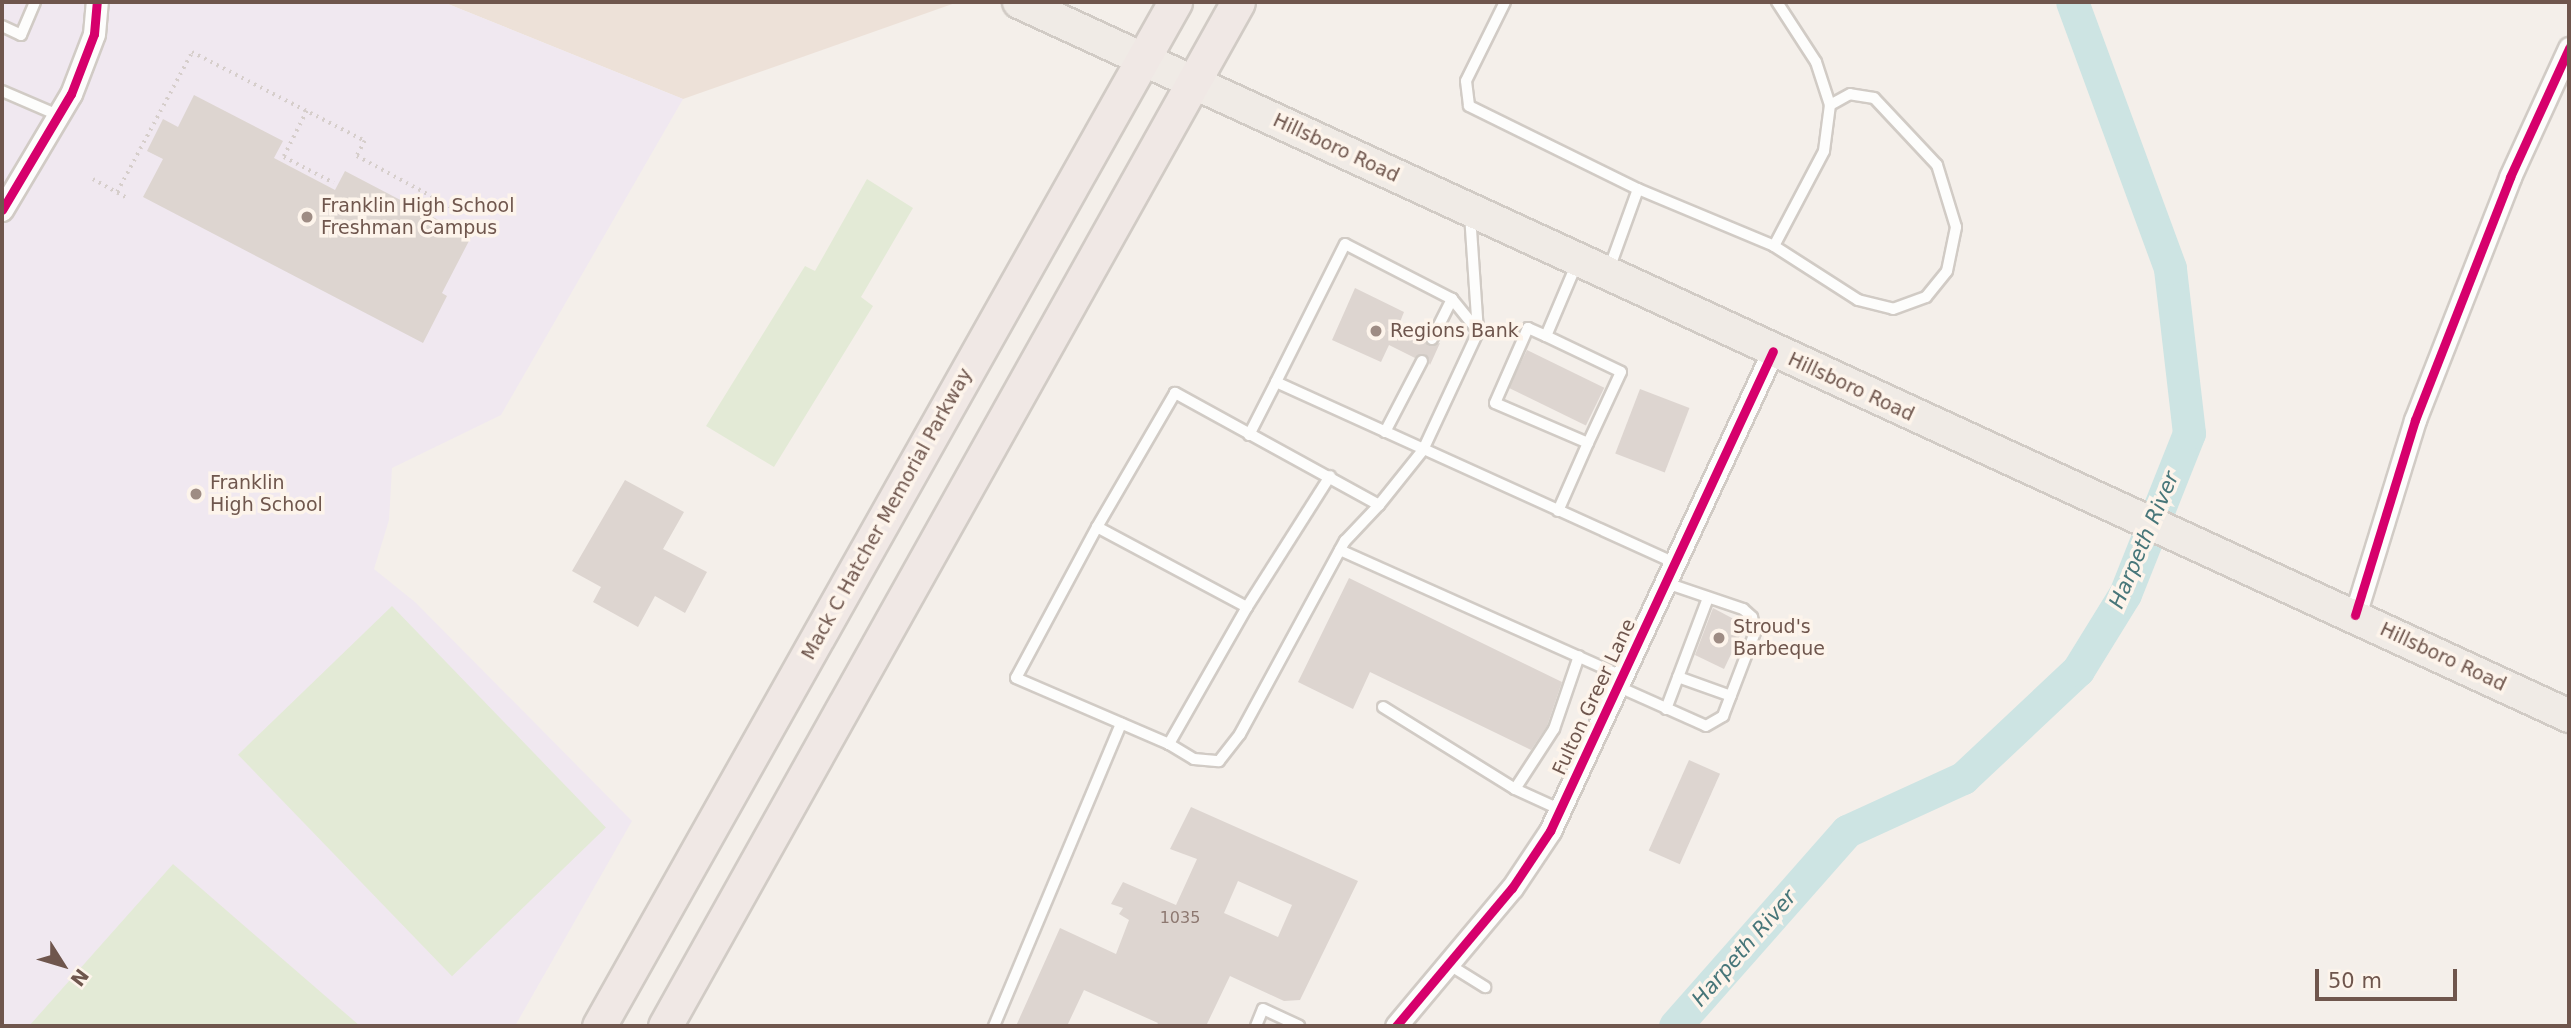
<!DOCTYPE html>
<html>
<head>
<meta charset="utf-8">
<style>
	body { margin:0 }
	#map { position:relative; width:2571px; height:1028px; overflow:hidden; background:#f4efea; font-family:"DejaVu Sans",sans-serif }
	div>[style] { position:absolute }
	.residential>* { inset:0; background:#ede1d8 }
	.education>* { inset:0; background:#f0e8f0 }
	.green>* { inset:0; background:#e3ead6; transform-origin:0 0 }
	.river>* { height:33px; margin:-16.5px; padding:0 16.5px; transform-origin:16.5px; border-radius:16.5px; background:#cde4e3 }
	.building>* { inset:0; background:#ddd5d0; transform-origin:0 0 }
	.path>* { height:3.5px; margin-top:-1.75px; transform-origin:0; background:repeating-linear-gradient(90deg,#d6cecb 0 2px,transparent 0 7px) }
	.roads { filter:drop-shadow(2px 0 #d1cbc5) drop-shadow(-2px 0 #d1cbc5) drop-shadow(0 2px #d1cbc5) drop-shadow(0 -2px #d1cbc5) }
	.service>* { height:10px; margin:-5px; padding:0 5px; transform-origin:5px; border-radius:5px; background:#fdfdfc }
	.minor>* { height:21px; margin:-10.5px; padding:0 10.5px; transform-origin:10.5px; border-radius:10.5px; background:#fdfdfc }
	.primary>* { height:32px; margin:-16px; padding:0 16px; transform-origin:16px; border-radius:16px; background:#f0ebe6 }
	.trunk>* { height:33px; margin:-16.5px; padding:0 16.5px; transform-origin:16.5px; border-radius:16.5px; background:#f0e8e5 }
	.cycleway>* { height:9px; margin:-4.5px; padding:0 4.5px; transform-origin:4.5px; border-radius:4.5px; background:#d6006c }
	.dots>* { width:19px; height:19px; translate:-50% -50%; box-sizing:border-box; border:4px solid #fdf4eb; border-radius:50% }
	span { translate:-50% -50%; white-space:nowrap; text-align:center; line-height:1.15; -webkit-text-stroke:7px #fdf4eb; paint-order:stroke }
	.number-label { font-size:16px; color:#8d7870 }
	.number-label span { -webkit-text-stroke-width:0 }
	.street-label { font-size:19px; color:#6f564d }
	.poi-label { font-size:19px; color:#6f564d }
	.left { translate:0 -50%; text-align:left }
	.water-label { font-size:21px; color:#477679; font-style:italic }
	.frame { position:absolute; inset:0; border:4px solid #6f564d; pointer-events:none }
	.north { position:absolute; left:28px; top:930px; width:70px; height:70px; -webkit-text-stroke:5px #fdf4eb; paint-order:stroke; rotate:127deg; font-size:19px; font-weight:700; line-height:28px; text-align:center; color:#6f564d }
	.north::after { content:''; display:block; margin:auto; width:24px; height:32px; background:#6f564d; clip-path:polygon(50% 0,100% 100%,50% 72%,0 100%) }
	.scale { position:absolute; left:2315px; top:969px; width:142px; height:32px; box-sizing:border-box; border:4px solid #6f564d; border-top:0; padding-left:9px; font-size:21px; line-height:24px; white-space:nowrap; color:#6f564d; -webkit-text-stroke:5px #fdf4eb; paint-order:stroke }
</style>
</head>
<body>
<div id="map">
	<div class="residential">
		<i style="clip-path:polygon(443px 2px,958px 2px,683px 99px)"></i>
	</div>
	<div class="education">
		<i style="clip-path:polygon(2px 2px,443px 2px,683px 99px,501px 415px,392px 468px,389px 520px,374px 569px,415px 602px,632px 821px,515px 1026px,2px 1026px)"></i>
	</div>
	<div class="green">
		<i style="clip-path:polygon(867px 179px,913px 208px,861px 297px,873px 306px,774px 467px,706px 426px,805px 266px,815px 271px)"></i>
		<i style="left:392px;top:606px;width:308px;height:214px;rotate:46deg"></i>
		<i style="clip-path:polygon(173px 864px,360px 1026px,29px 1026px)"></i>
	</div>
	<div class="river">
		<i style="left:1675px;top:1026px;width:260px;rotate:-48.6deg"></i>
		<i style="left:1847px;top:831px;width:128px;rotate:-24.6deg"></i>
		<i style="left:1963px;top:778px;width:158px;rotate:-43.2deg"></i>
		<i style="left:2078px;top:670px;width:89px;rotate:-58.3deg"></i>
		<i style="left:2125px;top:594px;width:173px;rotate:-68.3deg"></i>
		<i style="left:2189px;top:433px;width:166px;rotate:-96.6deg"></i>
		<i style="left:2170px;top:268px;width:283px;rotate:-110.2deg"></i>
	</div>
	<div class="building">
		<i style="clip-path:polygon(194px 95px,283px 141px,274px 158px,335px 190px,345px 171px,471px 237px,442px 293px,447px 296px,423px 343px,143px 197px,163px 159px,147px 151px,163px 119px,178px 127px)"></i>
		<i style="clip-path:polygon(1355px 288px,1404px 312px,1400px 322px,1425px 336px,1428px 346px,1440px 343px,1430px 365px,1425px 354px,1415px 358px,1389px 345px,1381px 362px,1332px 340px)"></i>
		<i style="left:1527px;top:350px;width:86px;height:42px;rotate:26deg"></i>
		<i style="left:1640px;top:389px;width:53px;height:69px;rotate:21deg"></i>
		<i style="clip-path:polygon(625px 480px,684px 512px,663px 549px,707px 572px,685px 613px,655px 596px,638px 627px,593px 602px,601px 587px,572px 571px)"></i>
		<i style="clip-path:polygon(1349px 578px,1562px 682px,1547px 726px,1531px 750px,1370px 672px,1353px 709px,1298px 682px)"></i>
		<i style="clip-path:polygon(1713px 608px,1745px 625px,1724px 669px,1695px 655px)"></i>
		<i style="left:1689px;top:760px;width:34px;height:99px;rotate:24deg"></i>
		<i style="clip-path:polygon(evenodd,1191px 807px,1358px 881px,1300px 1000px,1284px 1001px,1230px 976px,1206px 1026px,1156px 1026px,1158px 1023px,1084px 990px,1067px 1026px,1016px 1026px,1060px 928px,1116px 954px,1129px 920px,1119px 914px,1123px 908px,1111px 904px,1123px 882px,1176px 905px,1197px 859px,1170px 849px,1191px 807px,1238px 881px,1292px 905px,1278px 937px,1224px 913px,1238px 881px)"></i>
	</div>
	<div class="path">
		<i style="left:307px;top:111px;width:51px;rotate:116.6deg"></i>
		<i style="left:284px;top:157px;width:56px;rotate:27.5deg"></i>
		<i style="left:93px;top:179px;width:38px;rotate:29deg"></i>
		<i style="left:117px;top:192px;width:159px;rotate:-61.8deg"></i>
		<i style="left:192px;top:52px;width:195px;rotate:27.2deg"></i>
		<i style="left:365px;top:141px;width:17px;rotate:118deg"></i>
		<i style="left:357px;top:156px;width:111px;rotate:28.4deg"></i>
	</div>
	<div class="roads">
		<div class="service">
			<i style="left:1505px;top:2px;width:88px;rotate:116.3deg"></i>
			<i style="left:1466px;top:81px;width:25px;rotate:83deg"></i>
			<i style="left:1469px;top:106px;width:188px;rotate:26.2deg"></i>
			<i style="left:1638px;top:189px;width:147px;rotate:22.7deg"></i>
			<i style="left:1774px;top:246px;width:107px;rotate:-62.2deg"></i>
			<i style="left:1824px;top:151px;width:46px;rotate:-82.6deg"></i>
			<i style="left:1830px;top:105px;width:45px;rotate:-108deg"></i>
			<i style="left:1816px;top:62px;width:72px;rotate:-123deg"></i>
			<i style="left:2px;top:26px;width:21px;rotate:25deg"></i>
			<i style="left:21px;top:35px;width:36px;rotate:-67deg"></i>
			<i style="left:2px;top:91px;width:63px;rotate:23.3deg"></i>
			<i style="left:1774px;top:246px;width:100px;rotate:32.7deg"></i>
			<i style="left:1858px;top:300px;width:36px;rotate:14deg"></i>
			<i style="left:1893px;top:309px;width:35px;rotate:-20deg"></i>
			<i style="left:1926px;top:297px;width:33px;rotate:-51deg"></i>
			<i style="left:1947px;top:271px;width:45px;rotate:-78.4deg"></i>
			<i style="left:1956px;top:227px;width:65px;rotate:-107deg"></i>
			<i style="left:1937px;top:165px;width:92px;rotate:-133.2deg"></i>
			<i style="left:1874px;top:98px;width:24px;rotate:-171deg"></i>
			<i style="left:1850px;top:94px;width:23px;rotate:151deg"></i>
			<i style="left:1608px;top:272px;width:88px;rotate:-70.1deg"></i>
			<i style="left:1478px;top:331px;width:41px;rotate:-129.1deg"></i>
			<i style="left:1452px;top:299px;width:120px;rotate:-152.8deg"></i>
			<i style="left:1345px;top:244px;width:154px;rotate:116.6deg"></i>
			<i style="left:1276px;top:382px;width:438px;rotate:24.4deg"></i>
			<i style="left:1546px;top:336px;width:83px;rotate:25.6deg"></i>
			<i style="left:1621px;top:372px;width:78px;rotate:114.9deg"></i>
			<i style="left:1432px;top:339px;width:45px;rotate:-63.4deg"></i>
			<i style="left:1385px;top:432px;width:80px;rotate:-62.5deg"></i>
			<i style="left:1249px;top:435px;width:59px;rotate:-63deg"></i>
			<i style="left:1379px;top:505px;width:233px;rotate:-151.2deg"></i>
			<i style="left:1175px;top:393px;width:155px;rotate:120.2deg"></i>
			<i style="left:1097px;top:527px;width:170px;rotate:28.1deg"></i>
			<i style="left:1247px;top:607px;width:158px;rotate:119.7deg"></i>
			<i style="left:1169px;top:744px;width:29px;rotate:31deg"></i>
			<i style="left:1194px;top:759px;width:25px;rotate:5deg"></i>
			<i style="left:1219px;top:761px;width:34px;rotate:-52deg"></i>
			<i style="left:1240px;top:734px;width:220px;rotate:-61.5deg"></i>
			<i style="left:1345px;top:541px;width:50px;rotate:-46.6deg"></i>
			<i style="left:1379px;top:505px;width:70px;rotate:-51.3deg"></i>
			<i style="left:1423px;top:450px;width:130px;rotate:-65deg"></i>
			<i style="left:1478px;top:332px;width:116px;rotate:-93.9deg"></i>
			<i style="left:1558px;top:511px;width:74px;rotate:-66.2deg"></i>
			<i style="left:1588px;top:443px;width:101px;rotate:-156.7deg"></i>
			<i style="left:1495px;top:403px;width:82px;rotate:-66.3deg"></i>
			<i style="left:1528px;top:328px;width:20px;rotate:24deg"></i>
			<i style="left:1546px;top:336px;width:79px;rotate:-67deg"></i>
			<i style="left:1097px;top:527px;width:171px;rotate:118.2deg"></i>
			<i style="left:1016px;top:678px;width:167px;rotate:23.3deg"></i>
			<i style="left:1340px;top:550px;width:311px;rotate:24.1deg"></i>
			<i style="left:1247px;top:607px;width:155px;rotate:-57.6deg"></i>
			<i style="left:1678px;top:677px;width:56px;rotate:19.7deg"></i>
			<i style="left:1619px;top:687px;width:95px;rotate:24.1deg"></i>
			<i style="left:1706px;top:726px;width:20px;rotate:-30deg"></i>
			<i style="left:1723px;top:716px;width:90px;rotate:-69.1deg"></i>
			<i style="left:1755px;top:632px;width:15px;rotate:-101deg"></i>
			<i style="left:1752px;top:617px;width:12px;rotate:-138deg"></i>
			<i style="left:1743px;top:609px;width:81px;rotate:-161.3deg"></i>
			<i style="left:1383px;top:707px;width:155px;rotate:31.8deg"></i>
			<i style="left:1515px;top:789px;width:51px;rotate:24.5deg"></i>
			<i style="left:1666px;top:709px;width:119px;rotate:-69.3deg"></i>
			<i style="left:1515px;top:789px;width:72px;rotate:-57deg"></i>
			<i style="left:1554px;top:729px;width:77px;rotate:-71.1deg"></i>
			<i style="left:1448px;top:964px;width:44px;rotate:31.9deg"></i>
			<i style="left:994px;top:1026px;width:328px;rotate:-67.2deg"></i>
			<i style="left:1256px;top:1026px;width:18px;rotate:-68deg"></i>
			<i style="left:1263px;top:1009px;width:40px;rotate:25deg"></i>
		</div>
		<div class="minor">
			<i style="left:2px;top:210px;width:135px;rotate:-59.3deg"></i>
			<i style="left:71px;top:94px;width:64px;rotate:-69deg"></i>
			<i style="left:94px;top:34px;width:32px;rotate:-85deg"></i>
			<i style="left:2355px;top:615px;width:204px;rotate:-72.9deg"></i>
			<i style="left:2415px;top:420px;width:261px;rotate:-68.6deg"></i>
			<i style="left:2510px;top:177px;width:142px;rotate:-65.4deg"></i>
			<i style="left:1396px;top:1026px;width:180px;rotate:-50deg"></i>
			<i style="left:1512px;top:888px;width:69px;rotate:-56.3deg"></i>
			<i style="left:1550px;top:831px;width:529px;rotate:-65.08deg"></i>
		</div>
		<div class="primary">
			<i style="left:1019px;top:2px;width:1707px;rotate:24.73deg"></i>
		</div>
		<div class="trunk">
			<i style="left:599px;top:1026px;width:1175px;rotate:-60.64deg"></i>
			<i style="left:665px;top:1026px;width:1173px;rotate:-60.77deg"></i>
		</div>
	</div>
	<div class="cycleway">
		<i style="left:2px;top:210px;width:135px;rotate:-59.3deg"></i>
		<i style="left:71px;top:94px;width:64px;rotate:-69deg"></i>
		<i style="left:94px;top:34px;width:32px;rotate:-85deg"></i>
		<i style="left:2355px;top:615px;width:204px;rotate:-72.9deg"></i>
		<i style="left:2415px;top:420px;width:261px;rotate:-68.6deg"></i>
		<i style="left:2510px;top:177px;width:142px;rotate:-65.4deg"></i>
		<i style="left:1396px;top:1026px;width:180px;rotate:-50deg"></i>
		<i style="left:1512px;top:888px;width:69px;rotate:-56.3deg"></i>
		<i style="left:1550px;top:831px;width:529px;rotate:-65.08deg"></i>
	</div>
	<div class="dots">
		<i style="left:307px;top:217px;background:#9e8c84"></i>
		<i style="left:1376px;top:331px;background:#9e8c84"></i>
		<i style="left:196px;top:494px;background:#9e8c84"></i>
		<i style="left:1719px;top:638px;background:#9e8c84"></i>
	</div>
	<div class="number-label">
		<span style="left:1180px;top:918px">1035</span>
	</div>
	<div class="street-label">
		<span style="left:1336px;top:148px;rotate:25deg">Hillsboro Road</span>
		<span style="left:1851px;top:387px;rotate:25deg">Hillsboro Road</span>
		<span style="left:887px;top:514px;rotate:-61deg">Mack C Hatcher Memorial Parkway</span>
		<span style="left:2443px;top:657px;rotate:25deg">Hillsboro Road</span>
		<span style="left:1594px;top:697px;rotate:-65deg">Fulton Greer Lane</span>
	</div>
	<div class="poi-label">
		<span class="left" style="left:321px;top:217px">Franklin High School<br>Freshman Campus</span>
		<span class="left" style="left:1390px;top:331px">Regions Bank</span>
		<span class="left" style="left:210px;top:494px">Franklin<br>High School</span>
		<span class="left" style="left:1733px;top:638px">Stroud's<br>Barbeque</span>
	</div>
	<div class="water-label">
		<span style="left:2144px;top:540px;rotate:-67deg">Harpeth River</span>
		<span style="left:1744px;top:948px;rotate:-49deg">Harpeth River</span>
	</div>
	<div class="frame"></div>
	<div class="north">N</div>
	<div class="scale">50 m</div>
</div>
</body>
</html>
